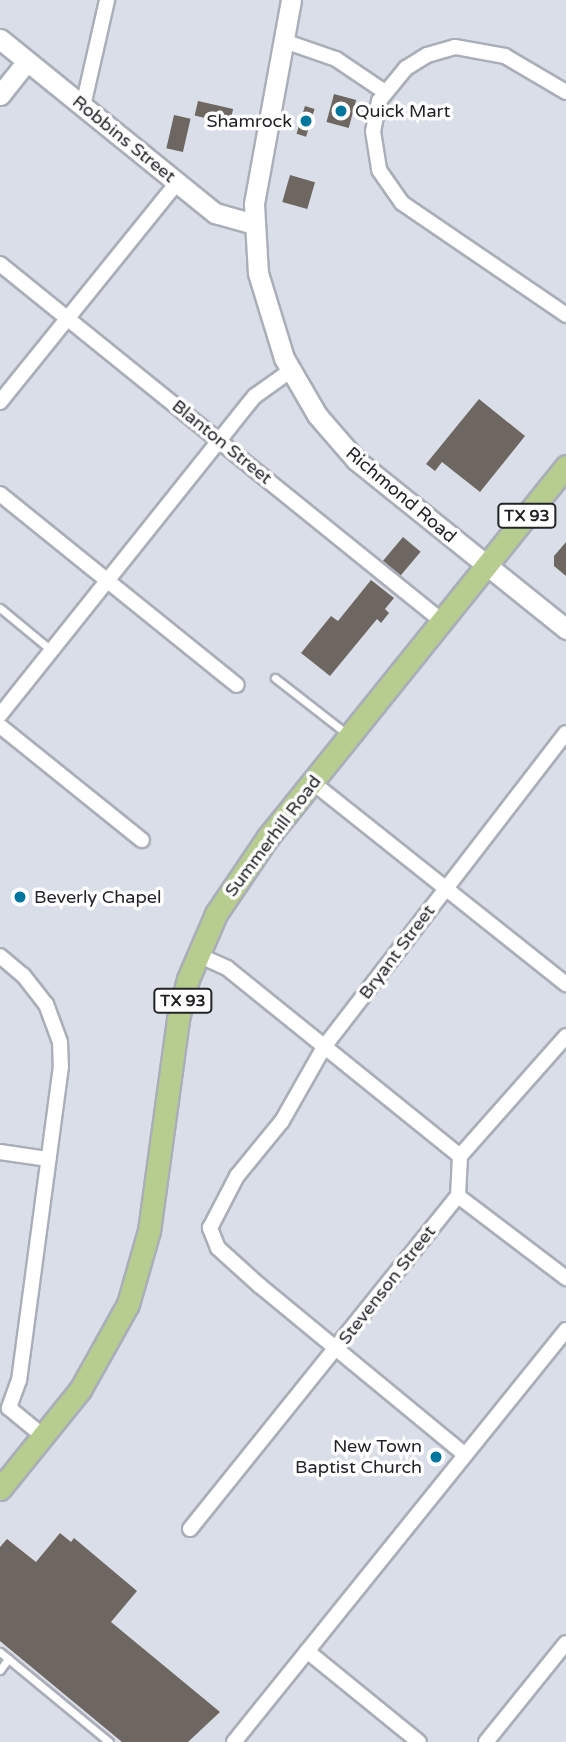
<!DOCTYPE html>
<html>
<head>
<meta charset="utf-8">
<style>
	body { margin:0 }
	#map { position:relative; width:566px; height:1742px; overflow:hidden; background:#d9dee8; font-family:"Varela Round",sans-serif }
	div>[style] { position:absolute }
	.building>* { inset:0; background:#6e6660; transform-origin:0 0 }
	.roads { filter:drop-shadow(2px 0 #aaaeb8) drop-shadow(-2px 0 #aaaeb8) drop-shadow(0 2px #aaaeb8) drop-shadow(0 -2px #aaaeb8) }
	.lane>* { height:7px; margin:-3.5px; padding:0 3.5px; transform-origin:3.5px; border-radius:3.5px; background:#fff }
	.street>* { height:14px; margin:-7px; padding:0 7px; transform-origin:7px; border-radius:7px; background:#fff }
	.secondary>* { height:19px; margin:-9.5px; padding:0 9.5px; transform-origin:9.5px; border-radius:9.5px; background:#fff }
	.primary>* { height:21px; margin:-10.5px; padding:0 10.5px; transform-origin:10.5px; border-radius:10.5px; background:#b6cd8f }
	.dots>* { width:19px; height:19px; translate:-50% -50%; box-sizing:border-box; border:4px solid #fff; border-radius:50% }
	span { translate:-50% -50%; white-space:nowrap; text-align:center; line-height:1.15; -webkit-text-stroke:7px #fff; paint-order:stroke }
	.shield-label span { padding:2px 5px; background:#fff; border:2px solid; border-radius:5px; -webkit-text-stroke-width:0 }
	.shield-label { font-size:16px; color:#212327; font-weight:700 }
	.poi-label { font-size:18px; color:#212327 }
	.left { translate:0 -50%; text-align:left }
	.right { translate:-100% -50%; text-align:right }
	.street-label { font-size:18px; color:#212327 }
</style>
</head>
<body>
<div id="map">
	<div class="building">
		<i style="left:334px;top:94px;width:23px;height:29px;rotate:15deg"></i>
		<i style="left:198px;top:101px;width:36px;height:15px;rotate:13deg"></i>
		<i style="left:305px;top:106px;width:10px;height:29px;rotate:17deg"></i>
		<i style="left:174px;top:115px;width:17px;height:34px;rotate:13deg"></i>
		<i style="left:290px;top:175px;width:26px;height:28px;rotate:16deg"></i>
		<i style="clip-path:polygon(479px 399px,525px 436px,480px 492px,442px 462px,435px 471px,426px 464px)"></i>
		<i style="left:403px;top:537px;width:23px;height:31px;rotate:40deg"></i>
		<i style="clip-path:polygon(566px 542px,566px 576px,554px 566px,554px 556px)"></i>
		<i style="clip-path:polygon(371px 580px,394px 598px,385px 609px,389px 613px,381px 623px,377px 619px,330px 676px,301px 653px,331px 616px,338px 621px)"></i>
		<i style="clip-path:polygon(60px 1533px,71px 1542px,74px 1538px,137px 1591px,111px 1622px,220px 1712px,188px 1742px,122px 1742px,0 1641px,0 1547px,7px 1539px,36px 1562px)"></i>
	</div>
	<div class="roads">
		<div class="lane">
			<i style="left:0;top:608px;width:66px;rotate:39.5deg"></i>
			<i style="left:275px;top:678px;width:91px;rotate:37.9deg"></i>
			<i style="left:0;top:1652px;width:141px;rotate:39.5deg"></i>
			<i style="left:0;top:1670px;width:14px;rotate:-54deg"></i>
		</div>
		<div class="street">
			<i style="left:284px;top:41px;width:55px;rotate:19.1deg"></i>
			<i style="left:336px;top:59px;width:59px;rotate:34deg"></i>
			<i style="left:566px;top:92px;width:71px;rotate:-149.5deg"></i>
			<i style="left:505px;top:56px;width:51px;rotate:-169.8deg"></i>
			<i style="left:455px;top:47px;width:29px;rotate:164deg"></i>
			<i style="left:427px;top:55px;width:25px;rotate:148deg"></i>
			<i style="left:406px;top:68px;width:43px;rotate:129.3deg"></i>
			<i style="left:379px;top:101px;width:31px;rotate:101deg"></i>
			<i style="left:373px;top:131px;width:39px;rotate:81deg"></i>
			<i style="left:379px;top:170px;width:40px;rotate:55.1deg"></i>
			<i style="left:402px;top:203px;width:199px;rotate:34.3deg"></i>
			<i style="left:83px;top:106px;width:109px;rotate:-77.2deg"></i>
			<i style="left:0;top:264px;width:570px;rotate:38.94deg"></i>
			<i style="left:0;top:402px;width:282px;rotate:-51.1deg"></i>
			<i style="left:0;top:494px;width:304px;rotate:38.9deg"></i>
			<i style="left:0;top:715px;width:408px;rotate:-51.4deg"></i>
			<i style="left:255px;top:396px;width:43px;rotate:-35.5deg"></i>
			<i style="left:0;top:726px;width:182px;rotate:38.8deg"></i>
			<i style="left:312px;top:782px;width:325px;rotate:38.5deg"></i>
			<i style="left:198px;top:955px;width:32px;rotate:24deg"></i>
			<i style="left:227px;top:968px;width:299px;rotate:38.9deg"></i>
			<i style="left:0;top:956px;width:30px;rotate:40deg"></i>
			<i style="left:23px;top:975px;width:37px;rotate:52deg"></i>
			<i style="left:46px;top:1004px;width:40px;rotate:69.8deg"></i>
			<i style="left:60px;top:1042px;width:24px;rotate:88deg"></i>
			<i style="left:61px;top:1066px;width:317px;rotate:97.6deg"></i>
			<i style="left:19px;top:1380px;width:30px;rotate:110deg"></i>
			<i style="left:0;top:1152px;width:49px;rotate:8.3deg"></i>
			<i style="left:458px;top:1196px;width:136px;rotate:37.2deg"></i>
			<i style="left:9px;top:1408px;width:44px;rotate:39.5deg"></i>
			<i style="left:464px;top:1454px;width:264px;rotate:-140.5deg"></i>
			<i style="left:260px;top:1286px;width:57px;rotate:-137.9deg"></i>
			<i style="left:218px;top:1248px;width:22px;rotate:-112deg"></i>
			<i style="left:210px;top:1228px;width:59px;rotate:-62.6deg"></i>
			<i style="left:237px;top:1176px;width:71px;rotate:-50.7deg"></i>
			<i style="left:282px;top:1121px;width:85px;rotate:-60.4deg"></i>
			<i style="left:324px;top:1047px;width:396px;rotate:-52.4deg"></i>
			<i style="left:190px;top:1529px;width:427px;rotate:-51.2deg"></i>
			<i style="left:458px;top:1196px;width:40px;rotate:-87.1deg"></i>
			<i style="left:460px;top:1156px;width:160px;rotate:-48.5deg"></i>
			<i style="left:307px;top:1651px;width:144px;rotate:39.1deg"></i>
			<i style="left:234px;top:1742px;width:529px;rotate:-51.14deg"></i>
			<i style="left:486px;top:1742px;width:127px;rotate:-51.1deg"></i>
		</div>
		<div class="secondary">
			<i style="left:291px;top:0;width:207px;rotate:100.3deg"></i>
			<i style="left:254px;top:204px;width:69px;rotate:86.7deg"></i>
			<i style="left:258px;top:273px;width:89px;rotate:73deg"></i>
			<i style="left:284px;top:358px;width:66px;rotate:59.9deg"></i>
			<i style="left:317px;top:415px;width:60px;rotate:49.1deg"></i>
			<i style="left:356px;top:460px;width:270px;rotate:38.8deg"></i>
			<i style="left:0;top:39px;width:277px;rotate:39deg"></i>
			<i style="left:215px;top:213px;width:41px;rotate:15.8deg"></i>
			<i style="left:0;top:95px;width:43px;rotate:-51.5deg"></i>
		</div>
		<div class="primary">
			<i style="left:0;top:1489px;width:127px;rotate:-51.1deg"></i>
			<i style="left:80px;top:1390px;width:98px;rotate:-60.8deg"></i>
			<i style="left:128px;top:1304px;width:76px;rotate:-74deg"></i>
			<i style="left:149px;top:1231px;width:214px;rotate:-82.2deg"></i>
			<i style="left:178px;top:1019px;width:41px;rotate:-76deg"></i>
			<i style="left:188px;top:979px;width:71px;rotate:-66.7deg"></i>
			<i style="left:216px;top:914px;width:93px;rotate:-56deg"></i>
			<i style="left:268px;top:837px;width:476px;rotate:-51.2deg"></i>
		</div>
	</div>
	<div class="dots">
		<i style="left:341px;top:111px;background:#00759e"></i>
		<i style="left:306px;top:121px;background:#00759e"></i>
		<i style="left:20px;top:897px;background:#00759e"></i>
		<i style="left:436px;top:1457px;background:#00759e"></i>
	</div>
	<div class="shield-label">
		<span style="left:527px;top:516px">TX 93</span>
		<span style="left:183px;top:1001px">TX 93</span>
	</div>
	<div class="poi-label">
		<span class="left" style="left:355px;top:111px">Quick Mart</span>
		<span class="right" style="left:292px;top:121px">Shamrock</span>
		<span class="left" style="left:34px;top:897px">Beverly Chapel</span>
		<span class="right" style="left:422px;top:1457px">New Town<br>Baptist Church</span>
	</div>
	<div class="street-label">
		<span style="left:124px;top:139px;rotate:39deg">Robbins Street</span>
		<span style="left:222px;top:442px;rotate:39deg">Blanton Street</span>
		<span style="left:401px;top:495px;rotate:40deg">Richmond Road</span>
		<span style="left:273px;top:836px;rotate:-53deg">Summerhill Road</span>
		<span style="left:397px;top:952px;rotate:-53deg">Bryant Street</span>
		<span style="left:387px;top:1285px;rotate:-52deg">Stevenson Street</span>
	</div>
</div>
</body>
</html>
